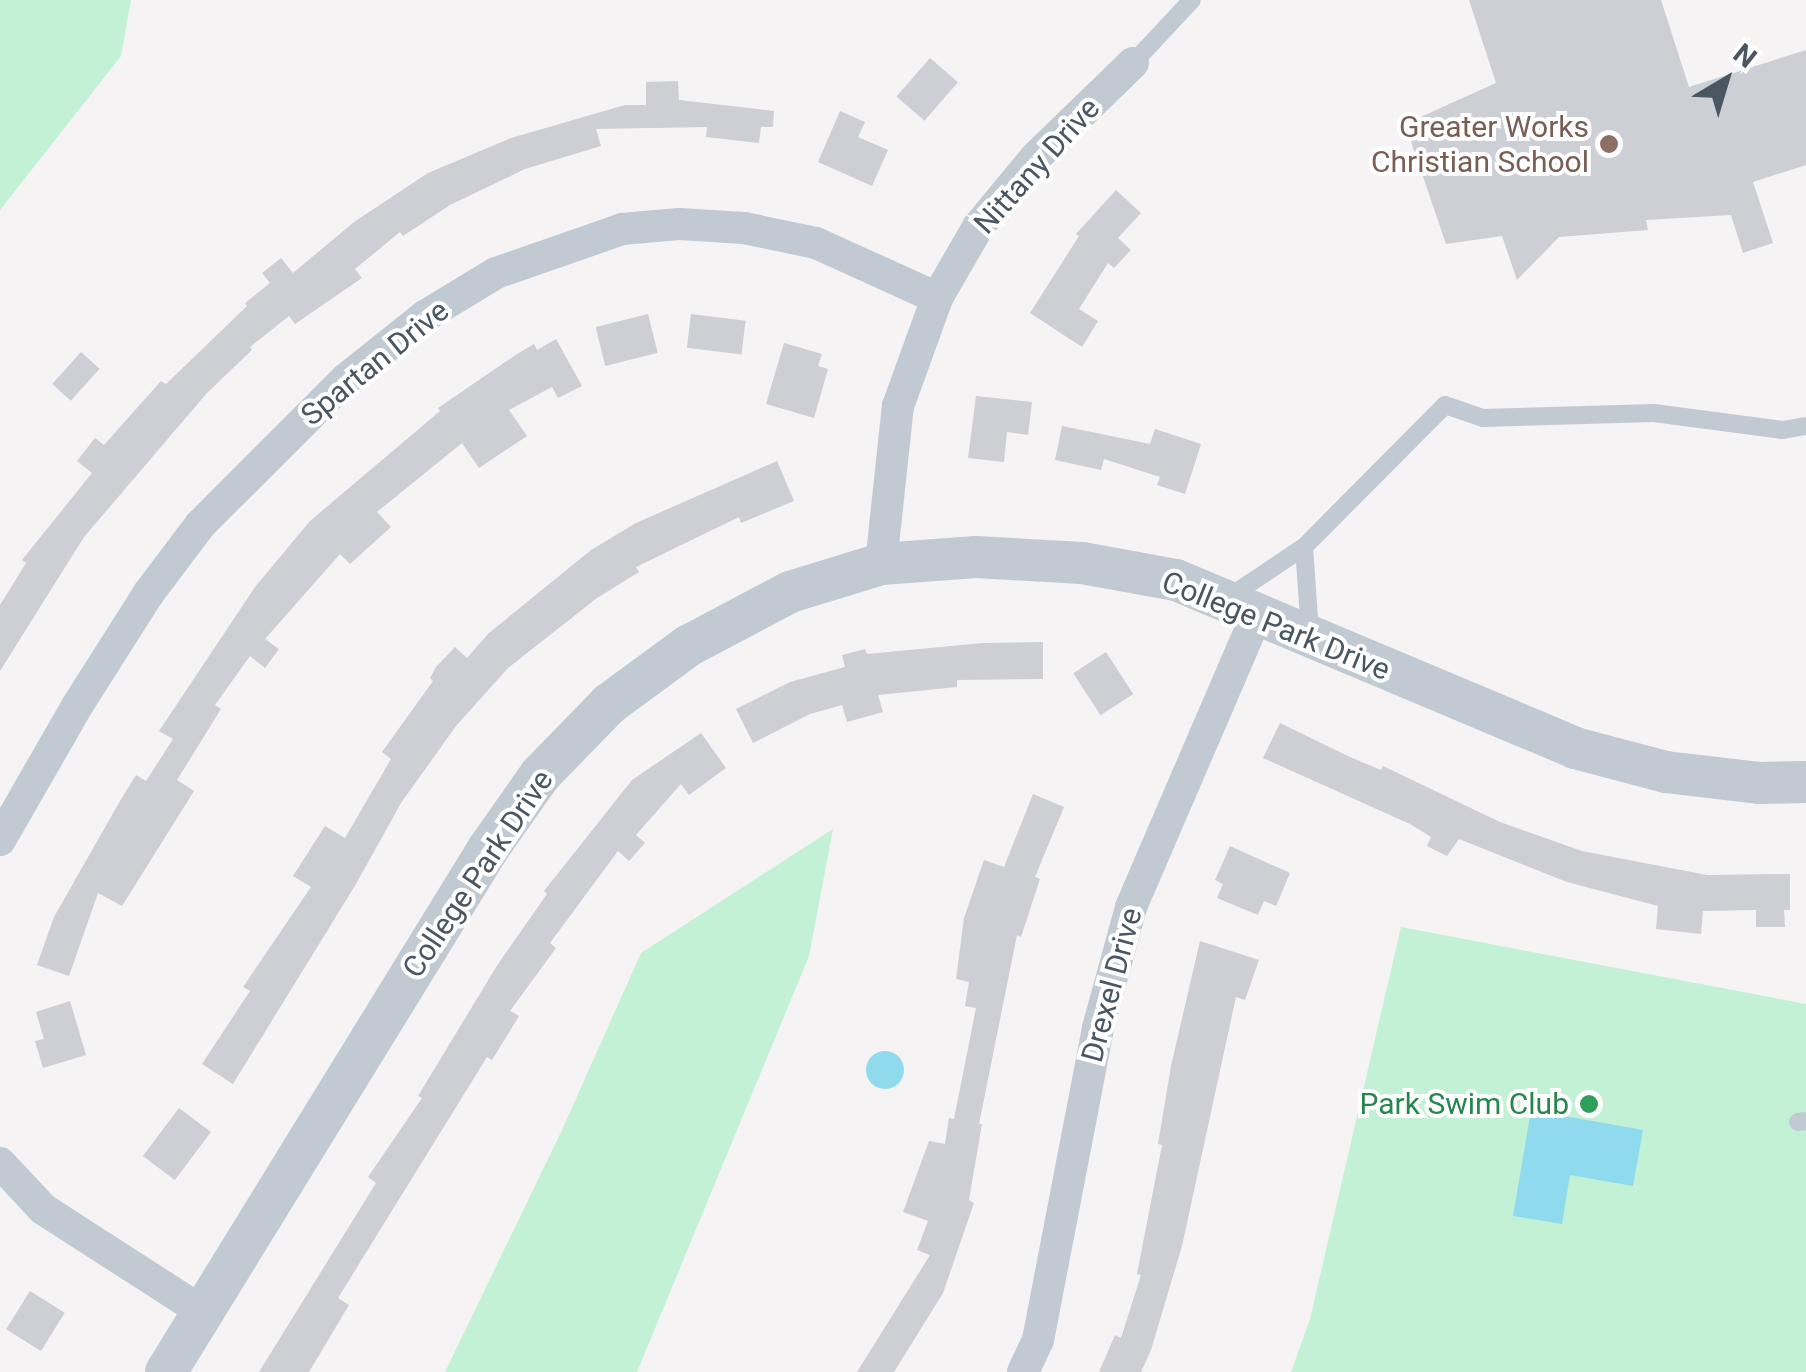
<!DOCTYPE html>
<html>
<head>
<meta charset="utf-8">
<style>
	body { margin:0 }
	#map { position:relative; width:1806px; height:1372px; overflow:hidden; background:#f5f3f3; font-family:Roboto,sans-serif }
	div>[style] { position:absolute }
	.green>* { inset:0; background:#c3f1d5 }
	.water>* { inset:0; background:#90daee }
	.round { border-radius:50% }
	.building>* { inset:0; background:#cdcfd5; transform-origin:0 0 }
	.service>* { height:18px; margin:-9px; padding:0 9px; transform-origin:9px; border-radius:9px; background:#c1cad2 }
	.minor>* { height:32px; margin:-16px; padding:0 16px; transform-origin:16px; border-radius:16px; background:#c1cad2 }
	.tertiary>* { height:42px; margin:-21px; padding:0 21px; transform-origin:21px; border-radius:21px; background:#c1cad2 }
	.dots>* { width:28px; height:28px; translate:-50% -50%; box-sizing:border-box; border:5px solid #fff; border-radius:50% }
	span { translate:-50% -50%; white-space:nowrap; text-align:center; line-height:1.15; -webkit-text-stroke:8px #fff; paint-order:stroke }
	.education-label { font-size:30px; color:#785e54 }
	.right { translate:-100% -50%; text-align:right }
	.street-label { font-size:30px; color:#4a5661 }
	.leisure-label { font-size:30px; color:#27864d }
	.north { position:absolute; left:1676px; top:30px; width:100px; height:100px; -webkit-text-stroke:8px #fff; paint-order:stroke; rotate:38deg; font-size:28px; font-weight:700; line-height:40px; text-align:center; color:#4a5661 }
	.north::after { content:''; display:block; margin:auto; width:35px; height:45px; background:#4a5661; clip-path:polygon(50% 0,100% 100%,50% 72%,0 100%) }
</style>
</head>
<body>
<div id="map">
	<div class="green">
		<i style="clip-path:polygon(0 0,131px 0,121px 56px,0 210px)"></i>
		<i style="clip-path:polygon(833px 829px,809px 956px,637px 1372px,445px 1372px,562px 1130px,641px 953px)"></i>
		<i style="clip-path:polygon(1401px 927px,1806px 1004px,1806px 1372px,1291px 1372px,1310px 1319px)"></i>
	</div>
	<div class="water">
		<i class="round" style="left:866px;top:1051px;width:38px;height:38px"></i>
		<i style="clip-path:polygon(1531px 1110px,1643px 1130px,1633px 1186px,1570px 1175px,1562px 1224px,1513px 1216px)"></i>
	</div>
	<div class="building">
		<i style="clip-path:polygon(1469px 0,1661px 0,1689px 87px,1806px 50px,1806px 165px,1753px 182px,1773px 243px,1743px 253px,1731px 215px,1646px 220px,1648px 230px,1559px 237px,1517px 280px,1502px 236px,1446px 244px,1405px 124px,1496px 83px)"></i>
		<i style="left:930px;top:58px;width:37px;height:51px;rotate:41deg"></i>
		<i style="clip-path:polygon(678px 81px,679px 100px,774px 111px,773px 127px,761px 127px,759px 143px,706px 137px,707px 127px,596px 129px,601px 146px,525px 169px,450px 205px,403px 236px,400px 232px,355px 269px,362px 278px,295px 324px,289px 316px,250px 347px,252px 350px,207px 393px,84px 537px,0 671px,0 605px,26px 563px,22px 560px,92px 473px,77px 461px,95px 438px,104px 445px,161px 381px,166px 384px,247px 306px,245px 303px,270px 283px,262px 273px,281px 258px,293px 273px,354px 222px,428px 173px,511px 138px,625px 105px,646px 105px,646px 82px)"></i>
		<i style="clip-path:polygon(840px 111px,865px 122px,858px 137px,888px 150px,872px 186px,818px 162px)"></i>
		<i style="clip-path:polygon(1116px 190px,1141px 213px,1118px 238px,1131px 250px,1114px 268px,1108px 263px,1079px 309px,1098px 321px,1082px 347px,1030px 313px,1079px 236px,1076px 234px)"></i>
		<i style="left:648px;top:314px;width:40px;height:54px;rotate:76deg"></i>
		<i style="left:691px;top:314px;width:55px;height:34px;rotate:7deg"></i>
		<i style="clip-path:polygon(556px 339px,582px 386px,558px 398px,552px 387px,509px 410px,527px 436px,479px 468px,462px 443px,377px 512px,391px 527px,350px 564px,340px 554px,265px 639px,279px 649px,265px 668px,250px 656px,215px 705px,221px 709px,177px 780px,194px 791px,122px 906px,98px 893px,69px 976px,37px 965px,54px 917px,120px 801px,136px 775px,146px 781px,173px 739px,159px 731px,255px 587px,310px 521px,440px 411px,438px 408px,517px 354px,534px 344px,537px 350px)"></i>
		<i style="clip-path:polygon(784px 343px,822px 354px,818px 366px,828px 369px,814px 418px,766px 404px)"></i>
		<i style="left:81px;top:352px;width:25px;height:43px;rotate:42deg"></i>
		<i style="clip-path:polygon(976px 396px,1032px 402px,1028px 435px,1007px 432px,1004px 462px,968px 458px)"></i>
		<i style="clip-path:polygon(1062px 426px,1150px 444px,1155px 429px,1201px 444px,1185px 494px,1157px 485px,1160px 477px,1104px 459px,1101px 470px,1055px 460px)"></i>
		<i style="clip-path:polygon(777px 461px,794px 501px,741px 523px,739px 517px,636px 567px,639px 572px,597px 598px,508px 668px,456px 726px,401px 803px,356px 884px,233px 1084px,202px 1064px,250px 991px,243px 987px,311px 887px,293px 876px,325px 826px,345px 838px,391px 759px,382px 752px,433px 681px,430px 678px,436px 667px,455px 647px,467px 658px,489px 633px,591px 550px,636px 523px)"></i>
		<i style="clip-path:polygon(1043px 642px,1043px 679px,957px 680px,957px 687px,878px 695px,883px 712px,847px 722px,842px 705px,810px 714px,753px 743px,736px 709px,790px 682px,845px 667px,842px 655px,865px 649px,867px 654px,983px 643px)"></i>
		<i style="left:1106px;top:652px;width:50px;height:39px;rotate:57deg"></i>
		<i style="clip-path:polygon(1280px 723px,1350px 757px,1381px 770px,1383px 766px,1500px 822px,1582px 851px,1707px 875px,1790px 874px,1790px 910px,1784px 910px,1785px 927px,1756px 927px,1756px 910px,1703px 911px,1701px 934px,1656px 929px,1658px 906px,1567px 882px,1459px 839px,1447px 856px,1427px 846px,1431px 837px,1410px 824px,1263px 758px)"></i>
		<i style="clip-path:polygon(701px 733px,726px 768px,689px 795px,681px 784px,636px 835px,645px 843px,629px 861px,618px 851px,550px 943px,556px 948px,510px 1011px,519px 1016px,492px 1060px,487px 1057px,338px 1298px,349px 1305px,309px 1372px,259px 1372px,376px 1183px,368px 1177px,422px 1098px,418px 1096px,498px 964px,547px 894px,544px 891px,632px 780px)"></i>
		<i style="clip-path:polygon(1033px 794px,1064px 807px,1035px 877px,1040px 879px,1021px 937px,1017px 935px,979px 1124px,982px 1124px,969px 1200px,974px 1203px,943px 1293px,894px 1372px,857px 1372px,930px 1255px,917px 1250px,928px 1221px,903px 1212px,929px 1141px,945px 1144px,949px 1118px,954px 1119px,976px 1008px,965px 1006px,969px 982px,956px 979px,964px 918px,984px 860px,1004px 867px)"></i>
		<i style="clip-path:polygon(1230px 846px,1290px 873px,1276px 906px,1264px 901px,1258px 915px,1217px 898px,1223px 884px,1215px 880px)"></i>
		<i style="clip-path:polygon(1200px 941px,1259px 960px,1245px 1000px,1236px 997px,1182px 1246px,1151px 1350px,1141px 1372px,1099px 1372px,1115px 1335px,1121px 1338px,1141px 1275px,1137px 1274px,1162px 1145px,1158px 1144px,1171px 1066px)"></i>
		<i style="clip-path:polygon(70px 1001px,86px 1055px,43px 1068px,35px 1041px,44px 1039px,36px 1012px)"></i>
		<i style="left:179px;top:1108px;width:40px;height:60px;rotate:37deg"></i>
		<i style="left:30px;top:1291px;width:41px;height:45px;rotate:32deg"></i>
	</div>
	<div class="service">
		<i style="left:1133px;top:63px;width:86px;rotate:-46.9deg"></i>
		<i style="left:1304px;top:547px;width:200px;rotate:-45.2deg"></i>
		<i style="left:1445px;top:405px;width:40px;rotate:18.9deg"></i>
		<i style="left:1483px;top:418px;width:171px;rotate:-1.7deg"></i>
		<i style="left:1654px;top:413px;width:130px;rotate:7.5deg"></i>
		<i style="left:1783px;top:430px;width:23px;rotate:-10deg"></i>
		<i style="left:1226px;top:599px;width:94px;rotate:-33.7deg"></i>
		<i style="left:1304px;top:547px;width:85px;rotate:86deg"></i>
		<i style="left:1798px;top:1122px;width:8px;rotate:-7deg"></i>
	</div>
	<div class="minor">
		<i style="left:881px;top:564px;width:159px;rotate:-83.9deg"></i>
		<i style="left:898px;top:406px;width:115px;rotate:-70.1deg"></i>
		<i style="left:937px;top:298px;width:82px;rotate:-60deg"></i>
		<i style="left:978px;top:227px;width:91px;rotate:-50.4deg"></i>
		<i style="left:1036px;top:157px;width:135px;rotate:-44.1deg"></i>
		<i style="left:0;top:840px;width:155px;rotate:-60.1deg"></i>
		<i style="left:77px;top:706px;width:133px;rotate:-57.6deg"></i>
		<i style="left:148px;top:594px;width:86px;rotate:-53deg"></i>
		<i style="left:200px;top:525px;width:206px;rotate:-45deg"></i>
		<i style="left:346px;top:379px;width:101px;rotate:-38.6deg"></i>
		<i style="left:425px;top:316px;width:83px;rotate:-31.2deg"></i>
		<i style="left:496px;top:273px;width:133px;rotate:-19.2deg"></i>
		<i style="left:622px;top:229px;width:57px;rotate:-5deg"></i>
		<i style="left:679px;top:224px;width:65px;rotate:3.5deg"></i>
		<i style="left:744px;top:228px;width:74px;rotate:11.8deg"></i>
		<i style="left:816px;top:243px;width:133px;rotate:24.4deg"></i>
		<i style="left:0;top:1163px;width:63px;rotate:46.9deg"></i>
		<i style="left:43px;top:1209px;width:190px;rotate:32.8deg"></i>
		<i style="left:1023px;top:1372px;width:35px;rotate:-65deg"></i>
		<i style="left:1038px;top:1340px;width:318px;rotate:-79.1deg"></i>
		<i style="left:1098px;top:1028px;width:125px;rotate:-74.7deg"></i>
		<i style="left:1131px;top:907px;width:318px;rotate:-66.7deg"></i>
	</div>
	<div class="tertiary">
		<i style="left:166px;top:1372px;width:614px;rotate:-58.38deg"></i>
		<i style="left:488px;top:849px;width:90px;rotate:-54.9deg"></i>
		<i style="left:540px;top:775px;width:99px;rotate:-45.8deg"></i>
		<i style="left:609px;top:704px;width:98px;rotate:-36.3deg"></i>
		<i style="left:688px;top:646px;width:115px;rotate:-27.9deg"></i>
		<i style="left:790px;top:592px;width:95px;rotate:-17.1deg"></i>
		<i style="left:881px;top:564px;width:95px;rotate:-4.2deg"></i>
		<i style="left:976px;top:557px;width:106px;rotate:3.2deg"></i>
		<i style="left:1082px;top:563px;width:96px;rotate:10.3deg"></i>
		<i style="left:1176px;top:580px;width:433px;rotate:22.8deg"></i>
		<i style="left:1575px;top:748px;width:94px;rotate:14.8deg"></i>
		<i style="left:1666px;top:772px;width:95px;rotate:6.7deg"></i>
		<i style="left:1760px;top:783px;width:46px;rotate:-1.2deg"></i>
	</div>
	<div class="dots">
		<i style="left:1609px;top:144px;background:#8d6e63"></i>
		<i style="left:1589px;top:1104px;background:#2e9e5b"></i>
	</div>
	<div class="education-label">
		<span class="right" style="left:1589px;top:144px">Greater Works<br>Christian School</span>
	</div>
	<div class="street-label">
		<span style="left:1037px;top:166px;rotate:-48deg">Nittany Drive</span>
		<span style="left:375px;top:363px;rotate:-39deg">Spartan Drive</span>
		<span style="left:1276px;top:626px;rotate:22deg">College Park Drive</span>
		<span style="left:478px;top:874px;rotate:-56deg">College Park Drive</span>
		<span style="left:1112px;top:985px;rotate:-75deg">Drexel Drive</span>
	</div>
	<div class="leisure-label">
		<span class="right" style="left:1569px;top:1104px">Park Swim Club</span>
	</div>
	<div class="north">N</div>
</div>
</body>
</html>
